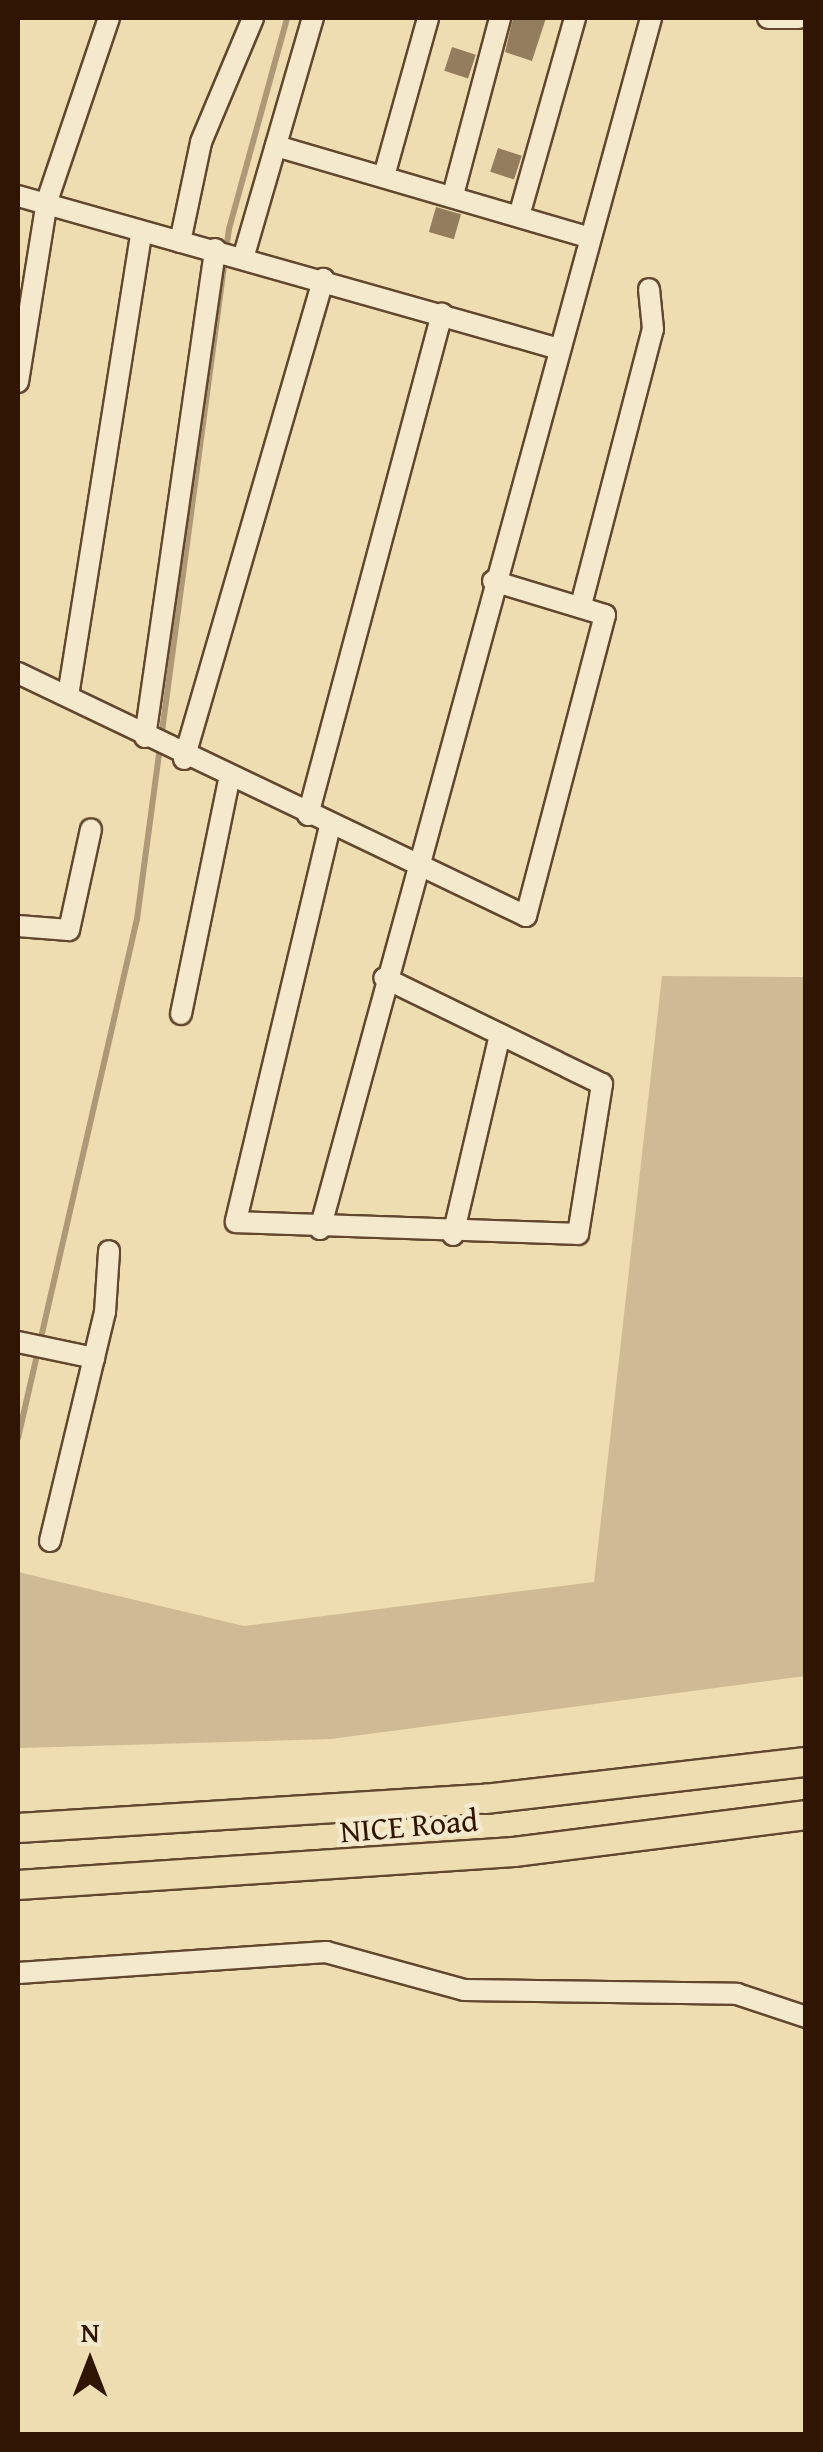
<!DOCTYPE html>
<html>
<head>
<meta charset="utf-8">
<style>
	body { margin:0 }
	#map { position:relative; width:823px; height:2452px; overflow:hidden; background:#eeddb1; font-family:"Gentium Book Plus",serif }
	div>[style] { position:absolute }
	.green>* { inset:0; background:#cebb93 }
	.stream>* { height:6px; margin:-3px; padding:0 3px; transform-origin:3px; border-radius:3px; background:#ae9976 }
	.building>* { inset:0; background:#937d5d; transform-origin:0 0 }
	.roads { filter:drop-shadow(2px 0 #60472e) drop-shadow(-2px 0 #60472e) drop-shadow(0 2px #60472e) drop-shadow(0 -2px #60472e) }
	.minor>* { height:20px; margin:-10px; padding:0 10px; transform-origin:10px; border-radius:10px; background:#f4e9cc }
	.highway>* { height:28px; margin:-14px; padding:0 14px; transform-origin:14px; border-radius:14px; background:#eeddb1 }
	span { translate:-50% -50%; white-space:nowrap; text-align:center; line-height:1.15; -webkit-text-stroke:9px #f4e9cc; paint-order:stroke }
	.street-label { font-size:32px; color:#311503 }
	.frame { position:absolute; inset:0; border:20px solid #311503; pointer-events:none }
	.north { position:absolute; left:40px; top:2312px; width:100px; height:100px; -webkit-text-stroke:8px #f4e9cc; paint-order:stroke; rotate:0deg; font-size:28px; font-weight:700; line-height:40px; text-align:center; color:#311503 }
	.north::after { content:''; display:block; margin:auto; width:35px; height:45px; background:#311503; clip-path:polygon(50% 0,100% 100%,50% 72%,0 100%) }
</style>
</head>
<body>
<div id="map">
	<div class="green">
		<i style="clip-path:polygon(662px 976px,805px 977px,805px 1676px,331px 1739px,18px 1748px,18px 1572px,244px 1626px,594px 1582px)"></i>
	</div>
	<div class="stream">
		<i style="left:18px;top:1438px;width:532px;rotate:-77.09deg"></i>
		<i style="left:137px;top:919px;width:696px;rotate:-82.41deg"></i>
		<i style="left:229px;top:229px;width:219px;rotate:-74.6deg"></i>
	</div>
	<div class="building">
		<i style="clip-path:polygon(513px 18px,546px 18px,532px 61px,505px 52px)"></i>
		<i style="left:452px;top:47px;width:25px;height:25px;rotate:18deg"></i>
		<i style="left:498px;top:148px;width:25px;height:25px;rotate:18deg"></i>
		<i style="left:436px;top:207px;width:26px;height:26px;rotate:16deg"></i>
	</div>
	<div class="roads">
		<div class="minor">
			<i style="left:768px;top:18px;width:31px"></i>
			<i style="left:276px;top:146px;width:325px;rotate:16.3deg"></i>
			<i style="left:384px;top:176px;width:164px;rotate:-74.4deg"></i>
			<i style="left:453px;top:195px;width:183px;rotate:-75.1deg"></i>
			<i style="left:18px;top:196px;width:559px;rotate:15.78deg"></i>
			<i style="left:519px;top:216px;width:206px;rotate:-74.2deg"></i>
			<i style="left:180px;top:242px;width:102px;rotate:-78.1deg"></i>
			<i style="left:201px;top:142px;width:134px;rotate:-67.2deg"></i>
			<i style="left:244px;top:255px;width:247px;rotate:-73.8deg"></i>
			<i style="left:18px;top:382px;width:183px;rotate:-80.9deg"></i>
			<i style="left:47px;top:201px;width:193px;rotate:-71.3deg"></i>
			<i style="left:581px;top:605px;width:285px;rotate:-75.4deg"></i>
			<i style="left:653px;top:329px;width:40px;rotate:-95.7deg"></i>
			<i style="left:18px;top:673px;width:563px;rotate:25.56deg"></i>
			<i style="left:526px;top:916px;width:311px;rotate:-75.3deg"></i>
			<i style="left:605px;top:615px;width:117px;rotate:-163.1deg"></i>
			<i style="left:68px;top:696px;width:468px;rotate:-81deg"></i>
			<i style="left:145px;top:737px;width:493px;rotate:-81.8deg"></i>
			<i style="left:184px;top:759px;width:500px;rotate:-73.8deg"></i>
			<i style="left:308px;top:815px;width:519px;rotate:-75.03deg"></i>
			<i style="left:330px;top:826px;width:407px;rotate:103.4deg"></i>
			<i style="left:236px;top:1222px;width:342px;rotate:2deg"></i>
			<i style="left:578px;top:1234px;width:152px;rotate:-80.9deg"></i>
			<i style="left:602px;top:1084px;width:242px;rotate:-154deg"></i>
			<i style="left:18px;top:926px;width:51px;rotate:4.5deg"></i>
			<i style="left:69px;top:930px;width:103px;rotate:-77.7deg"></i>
			<i style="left:181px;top:1014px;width:238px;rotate:-78.4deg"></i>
			<i style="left:320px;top:1229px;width:1255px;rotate:-74.71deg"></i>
			<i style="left:453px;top:1235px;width:206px;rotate:-76.8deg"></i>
			<i style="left:18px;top:1342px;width:78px;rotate:11.9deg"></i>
			<i style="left:50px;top:1541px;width:236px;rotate:-76.5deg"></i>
			<i style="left:105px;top:1312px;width:61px;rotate:-86.2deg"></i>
			<i style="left:18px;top:1973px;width:309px;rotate:-3.9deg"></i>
			<i style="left:326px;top:1952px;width:143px;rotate:15.4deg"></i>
			<i style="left:464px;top:1990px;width:273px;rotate:0.8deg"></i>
			<i style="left:737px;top:1994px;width:73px;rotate:18.4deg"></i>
		</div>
		<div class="highway">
			<i style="left:18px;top:1828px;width:468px;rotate:-3.6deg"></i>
			<i style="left:485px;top:1799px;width:323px;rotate:-6.6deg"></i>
			<i style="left:18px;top:1885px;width:497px;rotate:-3.8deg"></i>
			<i style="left:514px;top:1852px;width:294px;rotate:-7.2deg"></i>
		</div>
	</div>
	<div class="street-label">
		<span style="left:409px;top:1826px;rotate:-5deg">NICE Road</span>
	</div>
	<div class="frame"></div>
	<div class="north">N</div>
</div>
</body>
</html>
